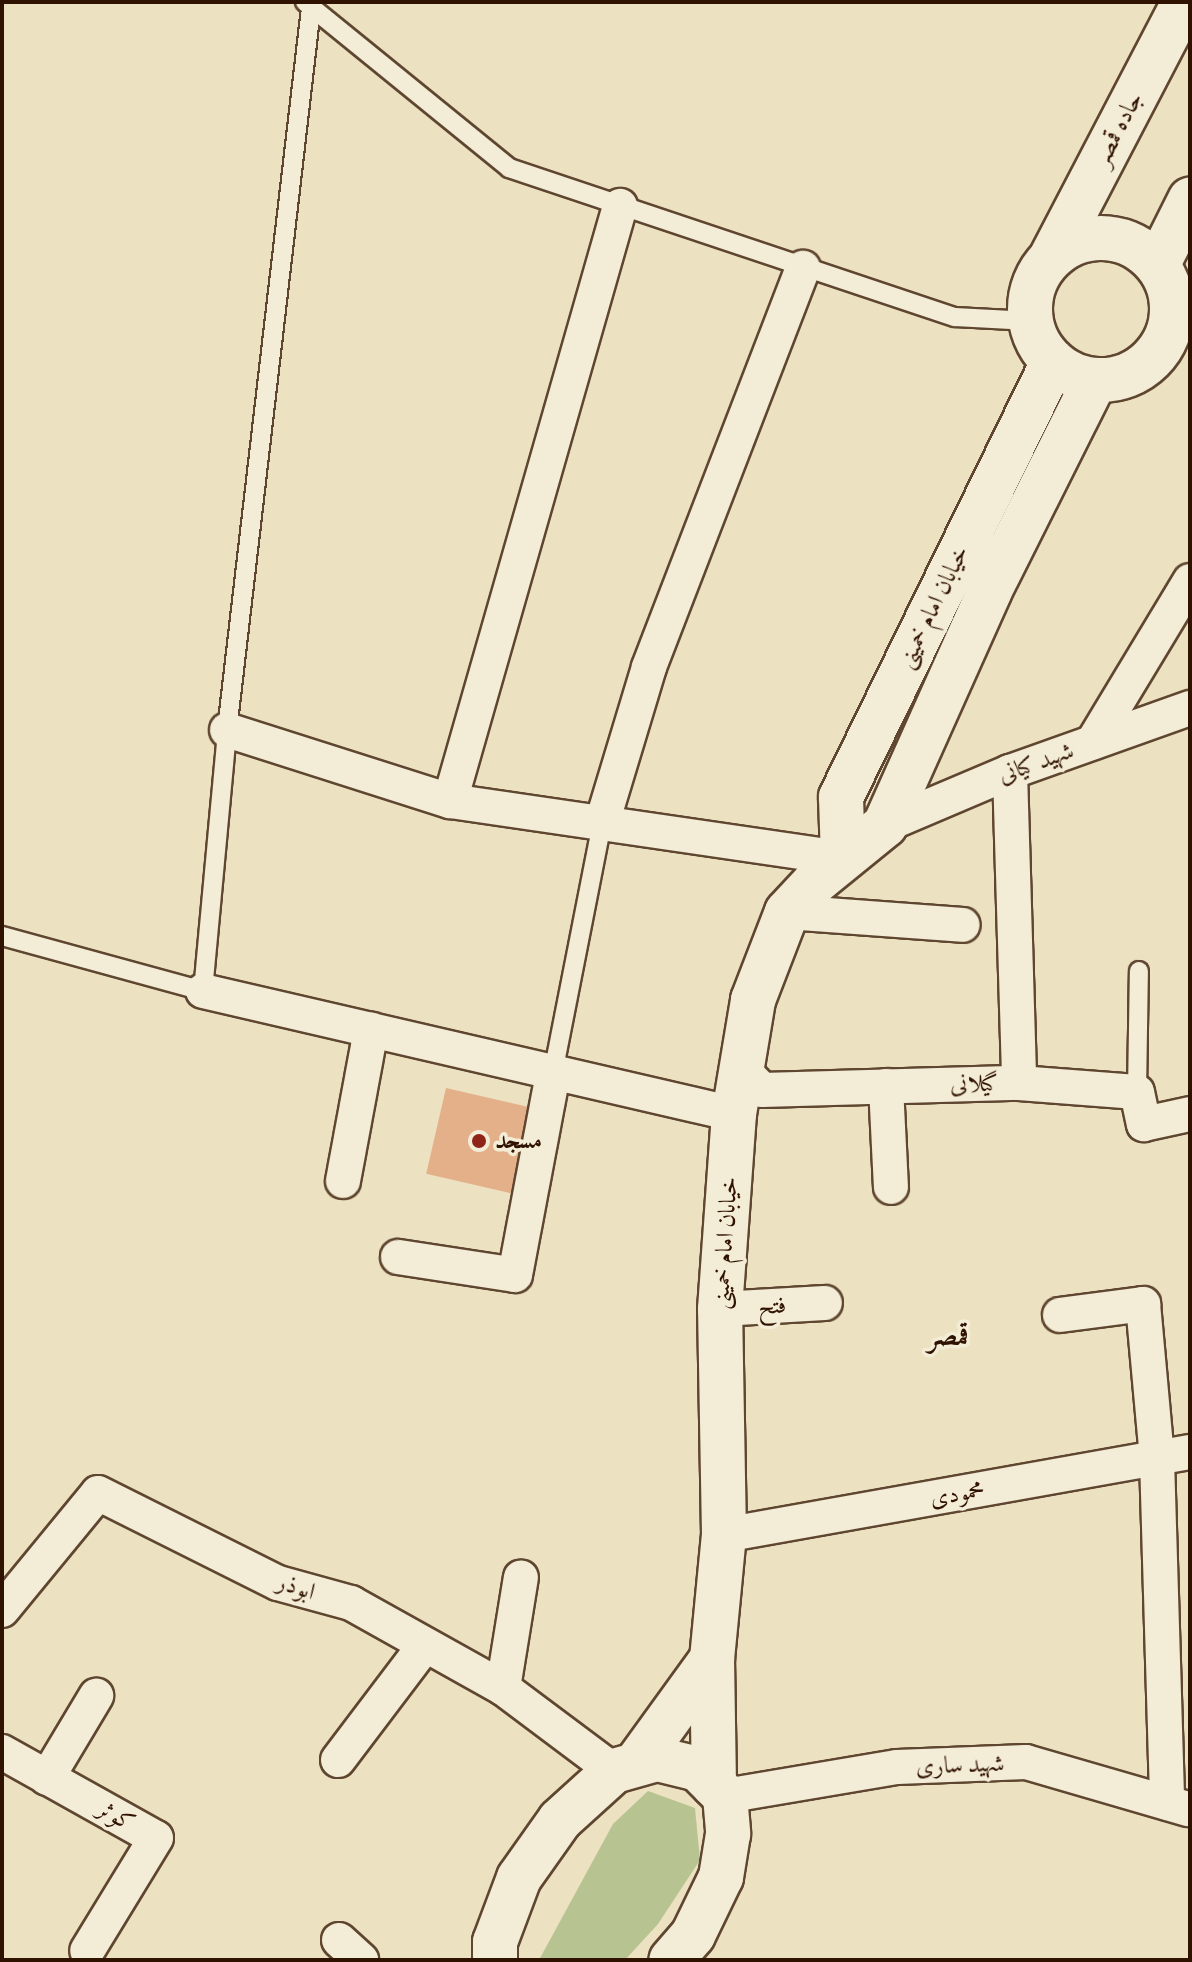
<!DOCTYPE html>
<html>
<head>
<meta charset="utf-8">
<style>
	body { margin:0 }
	#map { position:relative; width:1192px; height:1962px; overflow:hidden; background:#ece1c0; font-family:"IM FELL Great Primer",Amiri,serif }
	div>[style] { position:absolute }
	.green>* { inset:0; background:#b8c392 }
	.building>* { inset:0; background:#e3b08a; transform-origin:0 0 }
	.roads { filter:drop-shadow(2px 0 #5f4630) drop-shadow(-2px 0 #5f4630) drop-shadow(0 2px #5f4630) drop-shadow(0 -2px #5f4630) }
	.service>* { height:18px; margin:-9px; padding:0 9px; transform-origin:9px; border-radius:9px; background:#f3ecd6 }
	.minor>* { height:34px; margin:-17px; padding:0 17px; transform-origin:17px; border-radius:17px; background:#f3ecd6 }
	.tertiary>* { height:44px; margin:-22px; padding:0 22px; transform-origin:22px; border-radius:22px; background:#f3ecd6 }
	.tertiary>.ring { margin:-22px; padding:0; box-sizing:content-box; background:none; border:44px solid #f3ecd6; border-radius:50% }
	.dots>* { width:22px; height:22px; translate:-50% -50%; box-sizing:border-box; border:4px solid #f3ecd6; border-radius:50% }
	span { translate:-50% -50%; white-space:nowrap; text-align:center; line-height:1.15; -webkit-text-stroke:7px #f3ecd6; paint-order:stroke }
	.street-label { font-size:24px; color:#301200 }
	.poi-label { font-size:24px; color:#301200; font-weight:700 }
	.left { translate:0 -50%; text-align:left }
	.quarter-label { font-size:28px; color:#301200; font-weight:700 }
	.frame { position:absolute; inset:0; border:4px solid #301200; pointer-events:none }
</style>
</head>
<body>
<div id="map">
	<div class="green">
		<i style="clip-path:polygon(648px 1791px,695px 1808px,700px 1860px,658px 1924px,625px 1960px,539px 1960px,613px 1824px)"></i>
	</div>
	<div class="building">
		<i style="left:446px;top:1088px;width:87px;height:88px;rotate:13deg"></i>
	</div>
	<div class="roads">
		<div class="service">
			<i style="left:305px;top:2px;width:263px;rotate:39.1deg"></i>
			<i style="left:509px;top:168px;width:470px;rotate:18.5deg"></i>
			<i style="left:955px;top:317px;width:75px;rotate:3.1deg"></i>
			<i style="left:2px;top:936px;width:208px;rotate:15.3deg"></i>
			<i style="left:203px;top:991px;width:262px;rotate:-84.7deg"></i>
			<i style="left:227px;top:730px;width:727px;rotate:-83.36deg"></i>
			<i style="left:553px;top:1073px;width:255px;rotate:-78.9deg"></i>
			<i style="left:1137px;top:1092px;width:121px;rotate:-89.1deg"></i>
		</div>
		<div class="minor">
			<i style="left:227px;top:730px;width:234px;rotate:17.7deg"></i>
			<i style="left:450px;top:801px;width:397px;rotate:8.3deg"></i>
			<i style="left:1093px;top:742px;width:188px;rotate:-58.9deg"></i>
			<i style="left:1010px;top:772px;width:311px;rotate:88.3deg"></i>
			<i style="left:450px;top:801px;width:619px;rotate:-74.05deg"></i>
			<i style="left:602px;top:823px;width:163px;rotate:-73.2deg"></i>
			<i style="left:649px;top:667px;width:428px;rotate:-68.9deg"></i>
			<i style="left:885px;top:825px;width:136px;rotate:-23deg"></i>
			<i style="left:1010px;top:772px;width:191px;rotate:-19.6deg"></i>
			<i style="left:787px;top:912px;width:176px;rotate:4.2deg"></i>
			<i style="left:203px;top:991px;width:545px;rotate:13.04deg"></i>
			<i style="left:741px;top:1068px;width:30px;rotate:46deg"></i>
			<i style="left:762px;top:1090px;width:257px;rotate:-1.6deg"></i>
			<i style="left:1019px;top:1083px;width:118px;rotate:4.4deg"></i>
			<i style="left:1137px;top:1092px;width:33px;rotate:78deg"></i>
			<i style="left:1144px;top:1124px;width:47px;rotate:-12.3deg"></i>
			<i style="left:886px;top:1086px;width:101px;rotate:87.2deg"></i>
			<i style="left:343px;top:1181px;width:154px;rotate:-79.5deg"></i>
			<i style="left:398px;top:1257px;width:118px;rotate:8.7deg"></i>
			<i style="left:515px;top:1275px;width:206px;rotate:-79.3deg"></i>
			<i style="left:720px;top:1309px;width:105px;rotate:-3.3deg"></i>
			<i style="left:1060px;top:1315px;width:84px;rotate:-7.5deg"></i>
			<i style="left:1143px;top:1304px;width:156px;rotate:84.8deg"></i>
			<i style="left:1157px;top:1459px;width:344px;rotate:88.3deg"></i>
			<i style="left:724px;top:1535px;width:473px;rotate:-10.1deg"></i>
			<i style="left:2px;top:1610px;width:151px;rotate:-50.6deg"></i>
			<i style="left:98px;top:1493px;width:201px;rotate:26.6deg"></i>
			<i style="left:278px;top:1583px;width:76px;rotate:15.3deg"></i>
			<i style="left:351px;top:1603px;width:174px;rotate:29.2deg"></i>
			<i style="left:503px;top:1688px;width:139px;rotate:36.8deg"></i>
			<i style="left:503px;top:1688px;width:112px;rotate:-80.8deg"></i>
			<i style="left:2px;top:1752px;width:176px;rotate:29.2deg"></i>
			<i style="left:156px;top:1838px;width:132px;rotate:121.4deg"></i>
			<i style="left:338px;top:1760px;width:144px;rotate:-52.9deg"></i>
			<i style="left:47px;top:1778px;width:96px;rotate:-59.1deg"></i>
			<i style="left:725px;top:1796px;width:174px;rotate:-9.6deg"></i>
			<i style="left:897px;top:1767px;width:129px;rotate:-2.2deg"></i>
			<i style="left:1026px;top:1762px;width:169px;rotate:16.2deg"></i>
			<i style="left:339px;top:1940px;width:30px;rotate:42deg"></i>
		</div>
		<div class="tertiary">
			<i class="ring" style="left:1030px;top:238px;width:98px;height:98px"></i>
			<i style="left:1052px;top:256px;width:286px;rotate:-62.5deg"></i>
			<i style="left:1158px;top:264px;width:72px;rotate:-63.4deg"></i>
			<i style="left:843px;top:858px;width:61px;rotate:-91.9deg"></i>
			<i style="left:841px;top:797px;width:484px;rotate:-64deg"></i>
			<i style="left:636px;top:1764px;width:130px;rotate:-54.1deg"></i>
			<i style="left:714px;top:1785px;width:126px;rotate:-90.9deg"></i>
			<i style="left:712px;top:1659px;width:125px;rotate:-84.5deg"></i>
			<i style="left:724px;top:1535px;width:226px;rotate:-91deg"></i>
			<i style="left:720px;top:1309px;width:196px;rotate:-85.9deg"></i>
			<i style="left:734px;top:1114px;width:116px;rotate:-80.5deg"></i>
			<i style="left:753px;top:1000px;width:94px;rotate:-68.9deg"></i>
			<i style="left:787px;top:912px;width:40px;rotate:-47deg"></i>
			<i style="left:814px;top:883px;width:92px;rotate:-39.2deg"></i>
			<i style="left:885px;top:825px;width:255px;rotate:-65.9deg"></i>
			<i style="left:989px;top:592px;width:237px;rotate:-63.4deg"></i>
			<i style="left:495px;top:1960px;width:18px;rotate:-90deg"></i>
			<i style="left:495px;top:1942px;width:68px;rotate:-69.4deg"></i>
			<i style="left:519px;top:1878px;width:71px;rotate:-54.7deg"></i>
			<i style="left:560px;top:1820px;width:73px;rotate:-42.2deg"></i>
			<i style="left:614px;top:1771px;width:45px;rotate:-15.6deg"></i>
			<i style="left:657px;top:1759px;width:42px;rotate:13.7deg"></i>
			<i style="left:698px;top:1769px;width:38px;rotate:45deg"></i>
			<i style="left:725px;top:1796px;width:38px;rotate:85deg"></i>
			<i style="left:728px;top:1834px;width:44px;rotate:99.2deg"></i>
			<i style="left:721px;top:1877px;width:64px;rotate:115.8deg"></i>
			<i style="left:693px;top:1935px;width:33px;rotate:131deg"></i>
		</div>
	</div>
	<div class="dots">
		<i style="left:479px;top:1141px;background:#8f2418"></i>
	</div>
	<div class="street-label">
		<span style="left:1118px;top:129px;rotate:-63deg">جاده قمصر</span>
		<span style="left:933px;top:607px;rotate:-64deg">خیابان امام خمینی</span>
		<span style="left:1036px;top:763px;rotate:-20deg">شهید کیانی</span>
		<span style="left:974px;top:1084px;rotate:-1deg">گیلانی</span>
		<span style="left:725px;top:1243px;rotate:-86deg">خیابان امام خمینی</span>
		<span style="left:772px;top:1306px;rotate:-3deg">فتح</span>
		<span style="left:957px;top:1494px;rotate:-10deg">محمودی</span>
		<span style="left:296px;top:1587px;rotate:18deg">ابوذر</span>
		<span style="left:960px;top:1765px;rotate:-2deg">شهید ساری</span>
		<span style="left:116px;top:1816px;rotate:29deg">کوثر</span>
	</div>
	<div class="poi-label">
		<span class="left" style="left:495px;top:1141px">مسجد</span>
	</div>
	<div class="quarter-label">
		<span style="left:948px;top:1336px">قمصر</span>
	</div>
	<div class="frame"></div>
</div>
</body>
</html>
